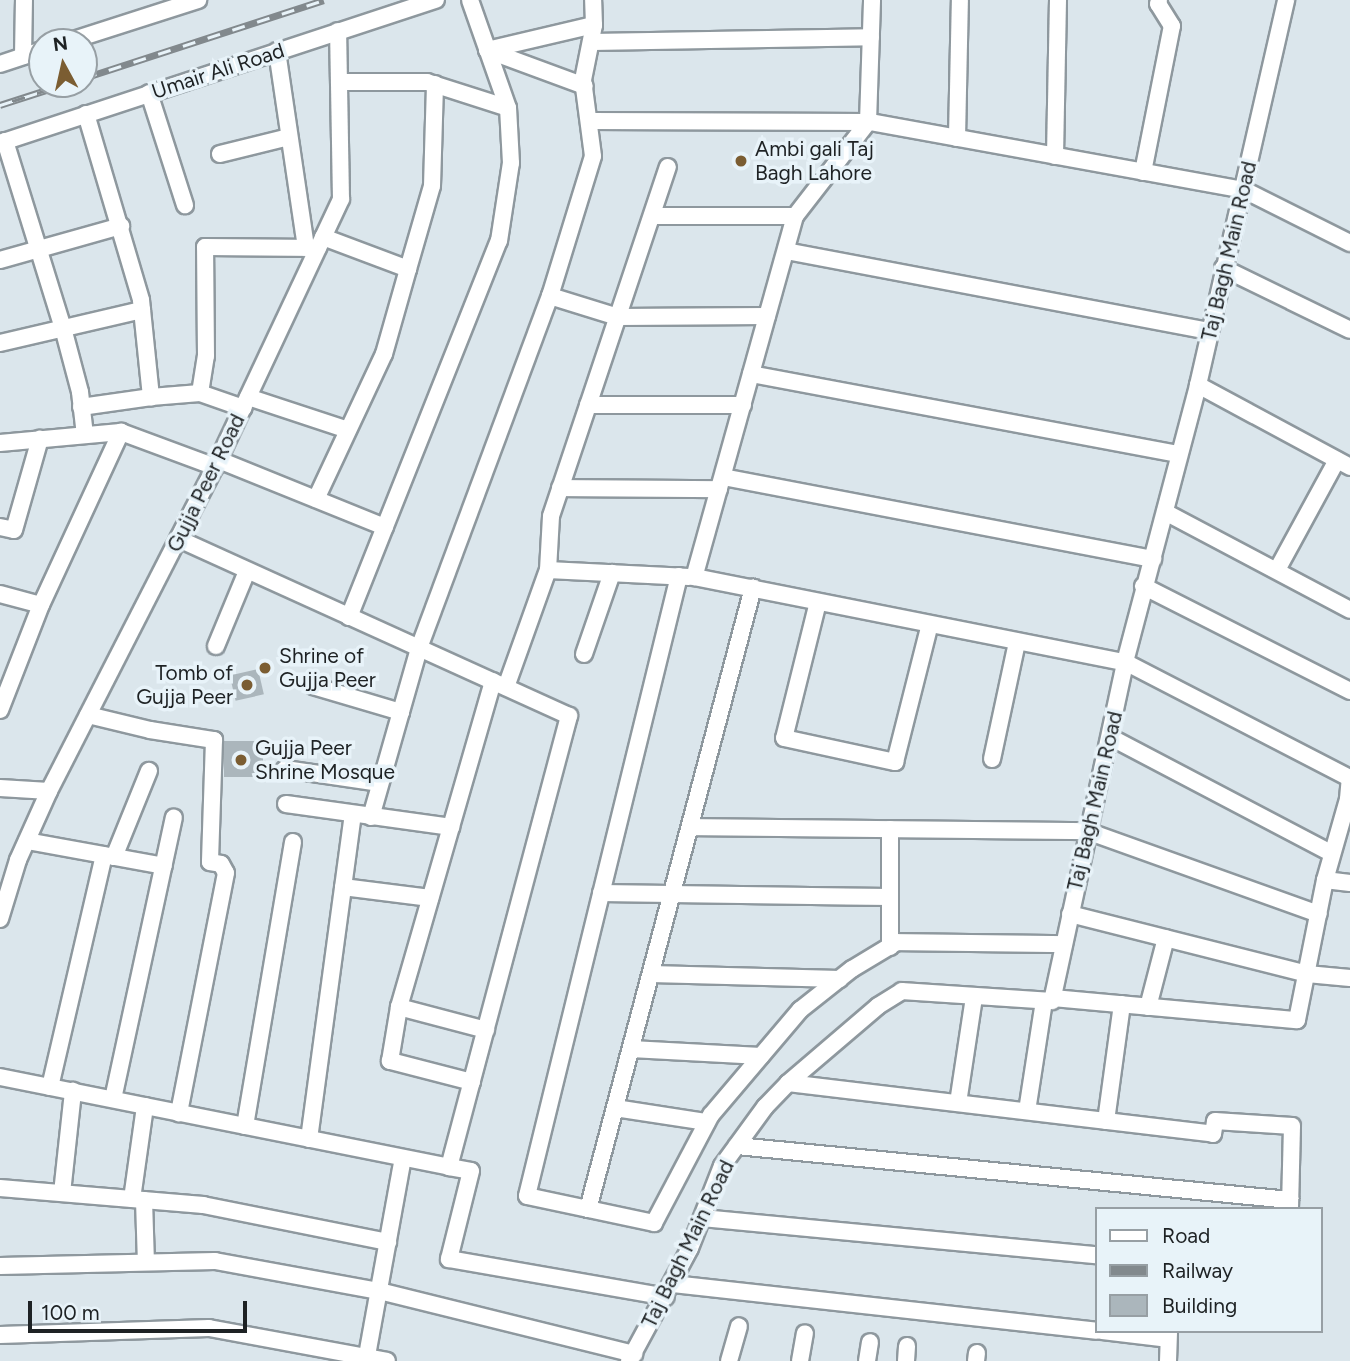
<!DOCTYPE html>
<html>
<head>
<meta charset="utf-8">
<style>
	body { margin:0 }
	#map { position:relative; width:1350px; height:1361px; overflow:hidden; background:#dbe6ec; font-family:Figtree,sans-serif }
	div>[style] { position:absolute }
	.building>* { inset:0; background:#abb6bc; transform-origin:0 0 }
	.roads { filter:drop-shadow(2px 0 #8e989e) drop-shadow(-2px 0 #8e989e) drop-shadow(0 2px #8e989e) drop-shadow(0 -2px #8e989e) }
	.minor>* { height:16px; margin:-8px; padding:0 8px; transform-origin:8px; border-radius:8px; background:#fff }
	.rail>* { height:7px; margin-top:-3.5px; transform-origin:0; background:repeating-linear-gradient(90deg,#e8f3f9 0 13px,#82898d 0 26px); box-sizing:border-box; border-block:2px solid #82898d }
	.dots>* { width:19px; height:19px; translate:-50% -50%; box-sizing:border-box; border:4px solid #e8f3f9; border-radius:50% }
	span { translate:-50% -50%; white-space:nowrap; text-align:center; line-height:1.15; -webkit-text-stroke:7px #e8f3f9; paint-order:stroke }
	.street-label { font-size:21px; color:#1e2224 }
	.poi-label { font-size:21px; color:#1e2224 }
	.left { translate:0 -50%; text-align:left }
	.right { translate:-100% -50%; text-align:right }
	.legend { position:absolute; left:1095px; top:1207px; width:228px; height:126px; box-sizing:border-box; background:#e8f3f9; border:2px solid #979fa4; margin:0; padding:9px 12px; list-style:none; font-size:21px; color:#1e2224 }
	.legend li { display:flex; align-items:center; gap:14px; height:35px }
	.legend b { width:35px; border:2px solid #979fa4 }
	.north { position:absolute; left:28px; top:28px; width:70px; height:70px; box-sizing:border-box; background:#e8f3f9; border:2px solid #979fa4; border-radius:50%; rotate:352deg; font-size:19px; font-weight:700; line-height:28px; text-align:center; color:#1e2224 }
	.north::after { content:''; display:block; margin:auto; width:24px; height:32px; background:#7b5d32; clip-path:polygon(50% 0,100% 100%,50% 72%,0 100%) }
	.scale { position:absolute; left:28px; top:1301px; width:219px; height:32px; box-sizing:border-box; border:4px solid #1e2224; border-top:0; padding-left:9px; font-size:21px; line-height:24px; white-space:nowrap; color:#1e2224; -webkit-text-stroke:5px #e8f3f9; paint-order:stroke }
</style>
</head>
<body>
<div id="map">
	<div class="building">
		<i style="left:258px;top:669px;width:26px;height:29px;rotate:77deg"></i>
		<i style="left:263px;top:741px;width:36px;height:39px;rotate:90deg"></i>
	</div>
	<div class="roads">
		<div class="minor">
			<i style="left:67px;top:42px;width:138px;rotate:-17.8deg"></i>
			<i style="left:592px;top:42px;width:279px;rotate:-1deg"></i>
			<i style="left:487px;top:50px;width:110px;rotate:-13.2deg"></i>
			<i style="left:487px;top:50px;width:104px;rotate:20.2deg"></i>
			<i style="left:277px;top:51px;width:199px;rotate:81.6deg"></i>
			<i style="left:23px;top:56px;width:56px;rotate:-89deg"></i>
			<i style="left:0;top:64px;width:44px;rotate:-18.4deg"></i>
			<i style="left:339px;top:82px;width:88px"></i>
			<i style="left:427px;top:82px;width:85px;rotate:17.8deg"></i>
			<i style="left:149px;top:93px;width:118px;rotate:72.2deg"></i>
			<i style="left:86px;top:114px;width:194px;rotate:73.5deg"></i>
			<i style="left:141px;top:300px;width:98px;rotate:84.1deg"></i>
			<i style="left:151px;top:397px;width:49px;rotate:-4.7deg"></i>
			<i style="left:200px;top:393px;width:46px;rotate:19.2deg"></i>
			<i style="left:591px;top:121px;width:277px;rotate:0.2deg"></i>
			<i style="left:868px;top:122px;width:122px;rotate:-88.1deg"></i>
			<i style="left:957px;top:138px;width:138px;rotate:-88.8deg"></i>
			<i style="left:5px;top:141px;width:196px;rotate:72.8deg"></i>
			<i style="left:63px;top:328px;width:66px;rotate:75.1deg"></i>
			<i style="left:80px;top:392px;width:43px;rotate:83.4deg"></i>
			<i style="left:0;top:143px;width:459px;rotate:-18.2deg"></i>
			<i style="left:220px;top:154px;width:71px;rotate:-13.8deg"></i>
			<i style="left:1055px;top:156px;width:156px;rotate:-88.9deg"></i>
			<i style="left:1143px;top:172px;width:149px;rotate:-78.8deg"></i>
			<i style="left:1172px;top:26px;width:26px;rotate:-122deg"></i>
			<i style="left:1158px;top:4px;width:4px;rotate:-76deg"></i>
			<i style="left:652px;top:216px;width:143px"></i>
			<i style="left:323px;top:237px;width:91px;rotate:20.6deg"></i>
			<i style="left:1350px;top:243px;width:119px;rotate:-153.4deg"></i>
			<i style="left:1244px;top:190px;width:382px;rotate:-169.7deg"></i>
			<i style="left:868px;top:122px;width:119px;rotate:127.8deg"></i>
			<i style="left:795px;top:216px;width:375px;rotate:105.6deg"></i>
			<i style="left:694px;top:577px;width:439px;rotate:11.2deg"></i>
			<i style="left:1125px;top:662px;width:253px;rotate:27.3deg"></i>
			<i style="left:786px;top:251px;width:431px;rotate:10.7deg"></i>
			<i style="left:0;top:260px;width:126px;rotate:-15.7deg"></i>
			<i style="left:1223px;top:268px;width:141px;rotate:26deg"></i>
			<i style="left:550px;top:296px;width:71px;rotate:17.2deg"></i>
			<i style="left:618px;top:317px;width:149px;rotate:-0.4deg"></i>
			<i style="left:0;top:343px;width:146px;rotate:-13.1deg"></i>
			<i style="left:751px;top:374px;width:435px;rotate:10.6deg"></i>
			<i style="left:1198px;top:385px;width:173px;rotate:28.3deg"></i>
			<i style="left:200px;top:393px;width:37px;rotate:-81deg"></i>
			<i style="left:206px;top:356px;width:109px;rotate:-90.5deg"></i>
			<i style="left:205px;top:247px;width:113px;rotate:0.5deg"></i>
			<i style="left:248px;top:397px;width:105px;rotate:18.3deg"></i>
			<i style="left:588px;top:405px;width:155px"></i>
			<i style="left:81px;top:407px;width:71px;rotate:-8.1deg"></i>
			<i style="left:0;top:443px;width:121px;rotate:-5.2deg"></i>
			<i style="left:121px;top:432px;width:100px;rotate:20.4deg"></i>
			<i style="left:219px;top:460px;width:179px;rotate:22deg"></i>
			<i style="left:723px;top:477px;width:438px;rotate:10.8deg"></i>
			<i style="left:560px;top:488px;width:159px;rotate:0.4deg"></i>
			<i style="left:316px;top:499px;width:160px;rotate:-64.9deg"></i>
			<i style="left:384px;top:354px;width:88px;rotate:-74.2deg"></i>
			<i style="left:408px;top:269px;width:86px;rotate:-73.9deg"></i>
			<i style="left:432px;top:186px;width:102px;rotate:-88.3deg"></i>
			<i style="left:1165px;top:512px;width:209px;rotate:27.9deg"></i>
			<i style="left:0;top:527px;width:14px;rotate:12deg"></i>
			<i style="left:14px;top:530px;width:95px;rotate:-74.1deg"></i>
			<i style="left:548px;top:570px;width:54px;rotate:-86.8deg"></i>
			<i style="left:551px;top:516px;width:368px;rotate:-71.5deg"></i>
			<i style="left:1277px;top:570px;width:125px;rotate:-61.4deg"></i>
			<i style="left:679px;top:576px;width:638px;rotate:103.78deg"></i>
			<i style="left:527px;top:1196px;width:130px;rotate:12deg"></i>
			<i style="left:654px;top:1223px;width:122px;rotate:-62.2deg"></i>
			<i style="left:711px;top:1115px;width:138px;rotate:-49.7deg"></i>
			<i style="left:800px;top:1010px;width:66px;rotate:-38.3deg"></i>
			<i style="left:852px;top:969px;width:52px;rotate:-31deg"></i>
			<i style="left:897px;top:942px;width:167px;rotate:0.7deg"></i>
			<i style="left:1143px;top:586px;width:232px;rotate:26.9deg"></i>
			<i style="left:0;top:594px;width:42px;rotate:15deg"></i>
			<i style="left:818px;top:602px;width:140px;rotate:104deg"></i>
			<i style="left:784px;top:738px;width:114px;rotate:12.2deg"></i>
			<i style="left:895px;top:762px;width:142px;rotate:-75.8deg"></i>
			<i style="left:349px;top:617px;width:405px;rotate:-68.3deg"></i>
			<i style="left:499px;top:241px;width:79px;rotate:-81.3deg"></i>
			<i style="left:511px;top:163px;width:55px;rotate:-93.1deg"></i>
			<i style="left:508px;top:108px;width:114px;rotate:-109.4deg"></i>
			<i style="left:216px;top:646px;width:81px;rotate:-67.5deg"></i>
			<i style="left:584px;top:654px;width:86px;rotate:-70.9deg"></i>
			<i style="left:313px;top:686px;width:92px;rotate:16.5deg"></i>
			<i style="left:506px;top:687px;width:124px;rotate:-70.3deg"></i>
			<i style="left:548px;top:570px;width:141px;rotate:2.8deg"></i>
			<i style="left:0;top:710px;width:113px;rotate:-68.7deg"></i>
			<i style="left:41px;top:605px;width:191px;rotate:-65.2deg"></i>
			<i style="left:88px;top:715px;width:64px;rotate:13.6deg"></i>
			<i style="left:150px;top:730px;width:65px;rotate:8.9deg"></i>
			<i style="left:214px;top:740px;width:122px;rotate:91.9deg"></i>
			<i style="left:210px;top:862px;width:11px;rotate:10deg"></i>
			<i style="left:221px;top:864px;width:10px;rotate:61deg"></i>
			<i style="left:226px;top:873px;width:245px;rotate:101.1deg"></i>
			<i style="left:1110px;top:737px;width:250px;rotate:27.7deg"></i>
			<i style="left:992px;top:759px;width:120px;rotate:-77.9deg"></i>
			<i style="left:285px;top:769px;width:96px;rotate:8.4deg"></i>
			<i style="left:0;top:788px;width:49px;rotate:3.5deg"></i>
			<i style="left:286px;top:804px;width:167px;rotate:7.9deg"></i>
			<i style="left:371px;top:817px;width:176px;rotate:-74.1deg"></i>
			<i style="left:419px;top:648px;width:376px;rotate:-69.6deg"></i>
			<i style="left:550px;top:296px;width:146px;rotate:-72.9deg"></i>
			<i style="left:593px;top:156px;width:77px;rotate:-97.5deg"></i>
			<i style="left:583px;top:80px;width:56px;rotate:-78.7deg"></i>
			<i style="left:594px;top:25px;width:25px;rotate:-92deg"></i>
			<i style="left:690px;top:827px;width:397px;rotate:0.6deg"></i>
			<i style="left:1087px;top:831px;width:246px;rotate:19.7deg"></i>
			<i style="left:27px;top:841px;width:139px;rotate:10.3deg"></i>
			<i style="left:114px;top:857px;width:93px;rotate:-67.9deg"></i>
			<i style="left:1325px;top:880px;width:25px;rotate:7deg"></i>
			<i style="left:343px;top:887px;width:88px;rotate:7.2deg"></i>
			<i style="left:601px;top:893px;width:289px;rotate:0.8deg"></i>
			<i style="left:1070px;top:914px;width:244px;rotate:14.2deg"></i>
			<i style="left:1307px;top:974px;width:43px;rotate:5.3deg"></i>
			<i style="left:0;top:919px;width:62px;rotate:-73deg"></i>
			<i style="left:18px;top:860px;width:76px;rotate:-65.8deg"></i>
			<i style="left:49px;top:791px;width:364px;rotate:-62.9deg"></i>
			<i style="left:215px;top:467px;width:296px;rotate:-64.8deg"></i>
			<i style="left:341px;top:199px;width:168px;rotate:-91deg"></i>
			<i style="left:890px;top:947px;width:118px;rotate:-90deg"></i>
			<i style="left:651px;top:974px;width:189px;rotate:1.5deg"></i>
			<i style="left:1053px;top:998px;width:245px;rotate:5.2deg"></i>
			<i style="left:1297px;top:1020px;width:143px;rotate:-78.7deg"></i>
			<i style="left:1325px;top:880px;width:84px;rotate:-74.1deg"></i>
			<i style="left:1348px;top:799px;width:21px;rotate:-85deg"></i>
			<i style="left:399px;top:1007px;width:90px;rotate:14.8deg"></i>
			<i style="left:1148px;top:1007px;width:71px;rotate:-75.4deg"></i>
			<i style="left:631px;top:1049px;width:130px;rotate:3.1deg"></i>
			<i style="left:0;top:1077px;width:458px;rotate:11.3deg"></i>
			<i style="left:449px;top:1167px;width:467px;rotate:-75.1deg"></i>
			<i style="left:569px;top:716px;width:429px;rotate:-155.6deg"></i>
			<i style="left:472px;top:1082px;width:85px;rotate:-165.6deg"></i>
			<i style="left:390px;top:1061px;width:55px;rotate:-80.5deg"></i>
			<i style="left:399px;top:1007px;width:339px;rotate:-73.9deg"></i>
			<i style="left:788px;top:1083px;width:428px;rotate:6.8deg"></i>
			<i style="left:1213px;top:1134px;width:13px;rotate:-81deg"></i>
			<i style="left:1215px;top:1121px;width:77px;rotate:3.7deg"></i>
			<i style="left:1292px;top:1126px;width:83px;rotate:91.4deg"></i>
			<i style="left:50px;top:1087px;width:238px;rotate:-76.9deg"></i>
			<i style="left:113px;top:1099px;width:288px;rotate:-77.8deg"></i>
			<i style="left:958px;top:1103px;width:107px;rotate:-81.4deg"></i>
			<i style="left:615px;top:1108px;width:93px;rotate:8.7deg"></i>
			<i style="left:1027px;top:1111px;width:111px;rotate:-81.2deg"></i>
			<i style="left:1106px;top:1121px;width:118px;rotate:-82.2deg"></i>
			<i style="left:245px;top:1126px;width:288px;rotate:-80.4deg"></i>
			<i style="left:309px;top:1139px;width:327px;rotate:-82.3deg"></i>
			<i style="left:737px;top:1146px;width:556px;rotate:5.58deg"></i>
			<i style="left:449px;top:1167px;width:22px;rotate:10deg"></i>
			<i style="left:471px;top:1171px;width:91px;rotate:104deg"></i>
			<i style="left:449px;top:1259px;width:220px;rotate:9.9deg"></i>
			<i style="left:0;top:1188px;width:204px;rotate:4.8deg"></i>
			<i style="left:203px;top:1205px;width:189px;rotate:11.3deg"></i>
			<i style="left:62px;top:1193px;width:103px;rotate:-83.8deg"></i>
			<i style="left:132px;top:1199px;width:94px;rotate:-82deg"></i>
			<i style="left:144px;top:1200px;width:62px;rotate:88.2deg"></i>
			<i style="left:588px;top:1209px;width:643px;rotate:-75.12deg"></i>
			<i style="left:702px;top:1218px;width:396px;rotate:5.4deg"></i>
			<i style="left:0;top:1266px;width:215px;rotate:-1.3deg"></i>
			<i style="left:215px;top:1261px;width:167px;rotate:10.4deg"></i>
			<i style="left:379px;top:1291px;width:263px;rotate:13.9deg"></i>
			<i style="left:673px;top:1284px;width:426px;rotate:6.3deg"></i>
			<i style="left:1102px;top:1331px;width:66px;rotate:6.9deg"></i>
			<i style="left:0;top:1335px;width:209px;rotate:-1.9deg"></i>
			<i style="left:209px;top:1328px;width:181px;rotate:10.5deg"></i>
			<i style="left:366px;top:1361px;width:206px;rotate:-79.7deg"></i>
			<i style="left:629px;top:1361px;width:128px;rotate:-61.6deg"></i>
			<i style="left:690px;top:1248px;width:88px;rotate:-68.7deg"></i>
			<i style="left:722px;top:1166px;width:73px;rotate:-53.9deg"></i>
			<i style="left:765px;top:1107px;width:33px;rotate:-46deg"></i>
			<i style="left:788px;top:1083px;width:118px;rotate:-40.5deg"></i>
			<i style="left:878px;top:1006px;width:28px;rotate:-32deg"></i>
			<i style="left:902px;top:991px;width:150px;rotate:3.8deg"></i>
			<i style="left:1052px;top:1001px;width:347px;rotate:-77.8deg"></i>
			<i style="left:1125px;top:662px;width:286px;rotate:-75.2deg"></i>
			<i style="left:1198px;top:385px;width:395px;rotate:-77.1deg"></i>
			<i style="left:729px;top:1361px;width:36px;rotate:-74deg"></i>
			<i style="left:800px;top:1361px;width:28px;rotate:-80deg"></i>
			<i style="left:867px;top:1361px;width:19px;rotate:-81deg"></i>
			<i style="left:906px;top:1361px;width:15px;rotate:-86deg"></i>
			<i style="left:976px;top:1361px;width:8px;rotate:-83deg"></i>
			<i style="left:1168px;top:1361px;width:30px;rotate:-88deg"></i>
		</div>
	</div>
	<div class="rail">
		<i style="left:84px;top:78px;width:252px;rotate:-18deg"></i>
		<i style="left:0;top:105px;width:68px;rotate:-17.9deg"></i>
	</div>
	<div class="dots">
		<i style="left:741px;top:161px;background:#7b5d32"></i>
		<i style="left:265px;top:668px;background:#7b5d32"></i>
		<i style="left:247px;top:685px;background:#7b5d32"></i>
		<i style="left:241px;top:760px;background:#7b5d32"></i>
	</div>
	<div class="street-label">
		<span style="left:218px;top:71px;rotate:-18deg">Umair Ali Road</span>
		<span style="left:1229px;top:251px;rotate:-77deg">Taj Bagh Main Road</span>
		<span style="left:206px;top:483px;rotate:-64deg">Gujja Peer Road</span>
		<span style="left:1095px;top:801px;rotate:-77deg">Taj Bagh Main Road</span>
		<span style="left:688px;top:1244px;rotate:-64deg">Taj Bagh Main Road</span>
	</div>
	<div class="poi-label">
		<span class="left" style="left:755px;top:161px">Ambi gali Taj<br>Bagh Lahore</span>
		<span class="left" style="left:279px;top:668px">Shrine of<br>Gujja Peer</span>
		<span class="right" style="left:233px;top:685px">Tomb of<br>Gujja Peer</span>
		<span class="left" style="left:255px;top:760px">Gujja Peer<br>Shrine Mosque</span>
	</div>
	<ul class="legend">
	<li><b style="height:9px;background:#fff"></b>Road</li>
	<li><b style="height:9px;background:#82898d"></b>Railway</li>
	<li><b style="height:19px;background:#abb6bc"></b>Building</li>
	</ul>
	<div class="north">N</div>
	<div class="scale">100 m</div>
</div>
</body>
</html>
